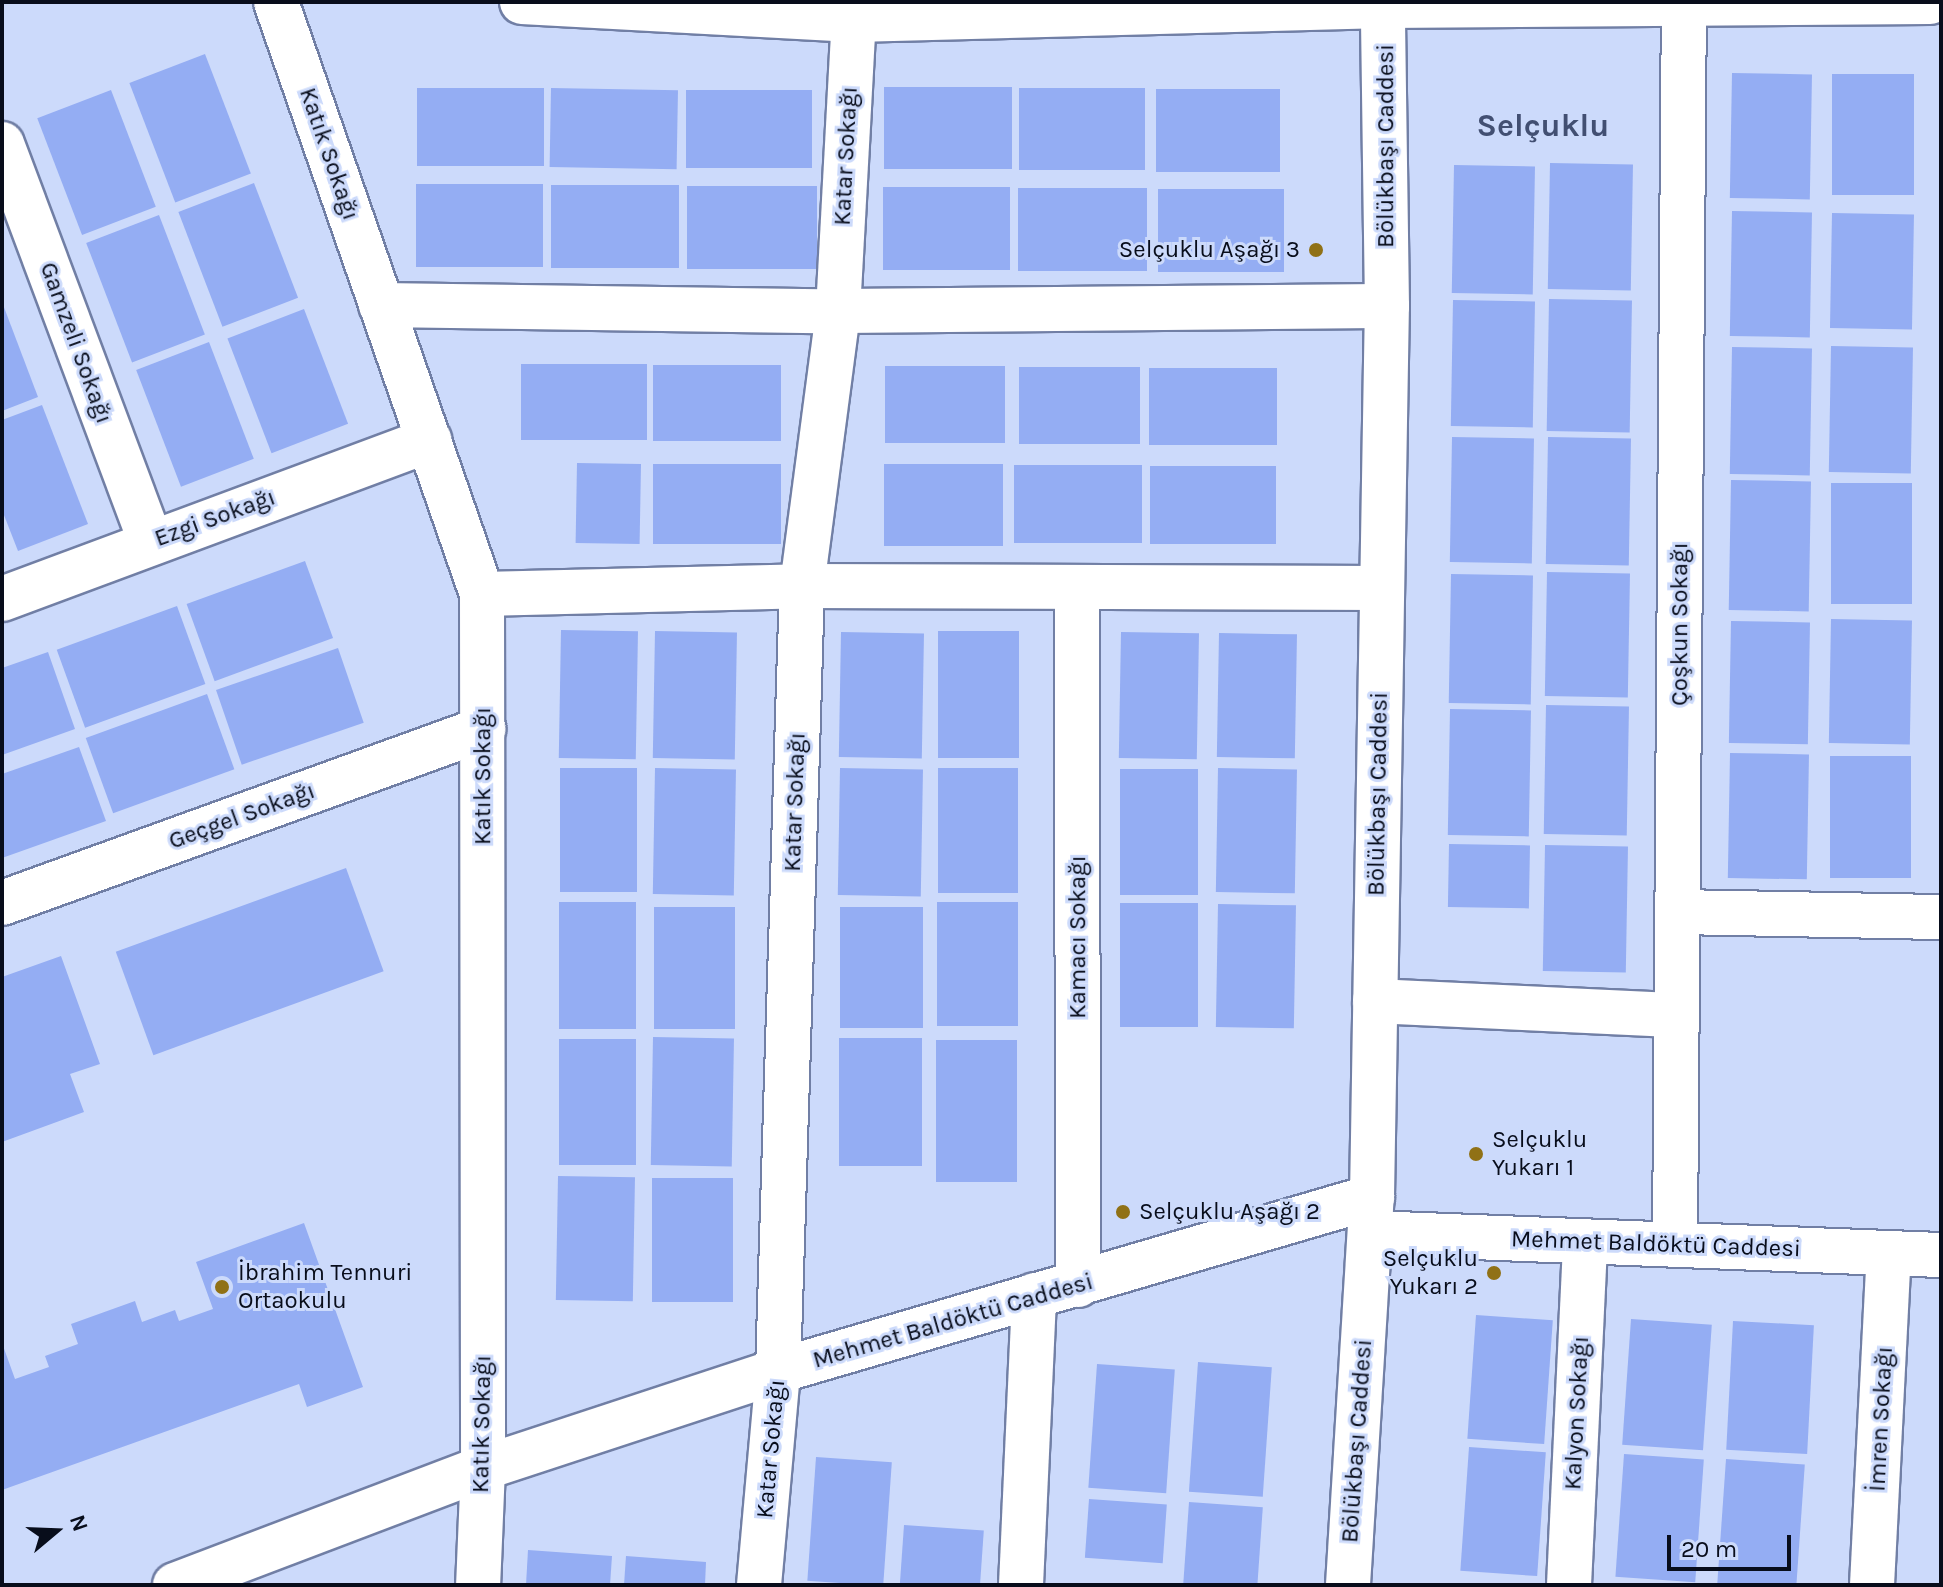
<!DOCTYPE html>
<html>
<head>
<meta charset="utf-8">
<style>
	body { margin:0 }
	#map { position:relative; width:1943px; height:1587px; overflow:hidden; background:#ccdafb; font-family:Karla,sans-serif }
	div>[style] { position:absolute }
	.building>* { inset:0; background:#94adf3; transform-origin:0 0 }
	.roads { filter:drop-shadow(2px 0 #717fa5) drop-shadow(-2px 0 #717fa5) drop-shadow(0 2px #717fa5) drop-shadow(0 -2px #717fa5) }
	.minor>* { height:44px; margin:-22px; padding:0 22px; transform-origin:22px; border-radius:22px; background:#fff }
	.dots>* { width:22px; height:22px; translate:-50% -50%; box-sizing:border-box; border:4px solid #ccdafb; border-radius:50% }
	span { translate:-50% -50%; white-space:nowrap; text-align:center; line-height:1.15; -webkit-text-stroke:6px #ccdafb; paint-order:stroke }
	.street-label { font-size:24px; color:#080d1b }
	.poi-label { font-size:24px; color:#080d1b }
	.right { translate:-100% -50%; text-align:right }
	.left { translate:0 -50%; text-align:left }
	.district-label { font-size:32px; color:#424f72; font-weight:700 }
	.frame { position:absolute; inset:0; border:4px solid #080d1b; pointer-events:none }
	.north { position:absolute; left:16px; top:1491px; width:80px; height:80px; -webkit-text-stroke:6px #ccdafb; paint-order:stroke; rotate:71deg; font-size:22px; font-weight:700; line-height:32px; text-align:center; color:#080d1b }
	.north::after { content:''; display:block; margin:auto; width:28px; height:36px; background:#080d1b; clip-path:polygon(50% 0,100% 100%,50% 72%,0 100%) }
	.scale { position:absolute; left:1667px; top:1535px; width:124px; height:36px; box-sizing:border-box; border:4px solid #080d1b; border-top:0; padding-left:10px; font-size:24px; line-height:28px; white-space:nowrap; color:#080d1b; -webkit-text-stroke:6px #ccdafb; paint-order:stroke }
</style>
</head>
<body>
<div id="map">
	<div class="building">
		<i style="left:205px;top:54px;width:128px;height:81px;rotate:69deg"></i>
		<i style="left:1732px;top:73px;width:80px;height:125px;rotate:1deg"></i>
		<i style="left:1832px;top:74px;width:82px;height:121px"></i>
		<i style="left:884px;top:87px;width:128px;height:82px"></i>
		<i style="left:417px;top:88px;width:127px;height:78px"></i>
		<i style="left:551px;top:88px;width:127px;height:79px;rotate:1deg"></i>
		<i style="left:1019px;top:88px;width:126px;height:82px"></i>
		<i style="left:1156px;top:89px;width:124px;height:83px"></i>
		<i style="left:111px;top:90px;width:125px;height:79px;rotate:69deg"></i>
		<i style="left:686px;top:90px;width:126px;height:78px"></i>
		<i style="left:1550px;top:163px;width:83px;height:126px;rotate:1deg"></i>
		<i style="left:1454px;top:165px;width:81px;height:128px;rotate:1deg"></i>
		<i style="left:254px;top:183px;width:123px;height:81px;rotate:69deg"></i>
		<i style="left:416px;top:184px;width:127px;height:83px"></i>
		<i style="left:551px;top:185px;width:128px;height:83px"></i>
		<i style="left:687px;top:186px;width:130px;height:83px"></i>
		<i style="left:883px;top:187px;width:127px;height:83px"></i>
		<i style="left:1018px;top:188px;width:129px;height:83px"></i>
		<i style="left:1158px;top:189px;width:126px;height:83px"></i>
		<i style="left:1732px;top:211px;width:80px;height:125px;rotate:1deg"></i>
		<i style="left:1832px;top:213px;width:82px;height:115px;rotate:1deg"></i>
		<i style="left:159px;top:215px;width:128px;height:78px;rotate:69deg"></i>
		<i style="left:1549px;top:299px;width:83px;height:132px;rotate:1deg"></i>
		<i style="left:1453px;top:300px;width:82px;height:126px;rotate:1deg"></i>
		<i style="clip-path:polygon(2px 302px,38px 397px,2px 411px)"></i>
		<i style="left:304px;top:309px;width:123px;height:82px;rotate:69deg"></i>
		<i style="left:209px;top:342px;width:125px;height:78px;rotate:69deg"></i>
		<i style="left:1831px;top:346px;width:82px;height:126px;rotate:1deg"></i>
		<i style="left:1732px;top:347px;width:80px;height:127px;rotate:1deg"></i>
		<i style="left:521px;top:364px;width:126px;height:76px"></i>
		<i style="left:653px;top:365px;width:128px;height:76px"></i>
		<i style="left:885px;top:366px;width:120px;height:77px"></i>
		<i style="left:1019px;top:367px;width:121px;height:77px"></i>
		<i style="left:1149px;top:368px;width:128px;height:77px"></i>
		<i style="clip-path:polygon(42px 405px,88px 524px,18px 551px,2px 510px,2px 420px)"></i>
		<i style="left:1452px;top:437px;width:82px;height:125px;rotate:1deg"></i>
		<i style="left:1548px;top:437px;width:83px;height:127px;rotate:1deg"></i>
		<i style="left:577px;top:463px;width:64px;height:80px;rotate:1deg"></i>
		<i style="left:653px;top:464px;width:128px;height:80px"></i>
		<i style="left:884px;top:464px;width:119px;height:82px"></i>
		<i style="left:1014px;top:465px;width:128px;height:78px"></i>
		<i style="left:1150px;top:466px;width:126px;height:78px"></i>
		<i style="left:1731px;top:480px;width:80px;height:130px;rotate:1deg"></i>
		<i style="left:1831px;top:483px;width:81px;height:121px"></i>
		<i style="left:305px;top:561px;width:82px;height:126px;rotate:70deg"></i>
		<i style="left:1547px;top:572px;width:83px;height:124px;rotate:1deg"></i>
		<i style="left:1451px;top:574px;width:82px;height:129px;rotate:1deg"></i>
		<i style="left:177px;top:606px;width:83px;height:128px;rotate:70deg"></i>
		<i style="left:1831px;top:619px;width:81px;height:124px;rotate:1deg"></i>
		<i style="left:1731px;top:621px;width:79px;height:122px;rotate:1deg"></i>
		<i style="left:561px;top:630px;width:77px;height:128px;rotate:1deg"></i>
		<i style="left:655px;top:631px;width:82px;height:127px;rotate:1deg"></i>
		<i style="left:938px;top:631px;width:81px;height:127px"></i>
		<i style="left:841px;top:632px;width:83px;height:125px;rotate:1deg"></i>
		<i style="left:1121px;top:632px;width:78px;height:126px;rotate:1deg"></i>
		<i style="left:1219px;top:633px;width:78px;height:124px;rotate:1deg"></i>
		<i style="left:338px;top:648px;width:79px;height:129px;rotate:71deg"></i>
		<i style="clip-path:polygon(48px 652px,75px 729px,2px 755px,2px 668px)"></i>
		<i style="left:207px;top:694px;width:80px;height:129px;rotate:70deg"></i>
		<i style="left:1546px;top:705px;width:83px;height:129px;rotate:1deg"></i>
		<i style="left:1450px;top:709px;width:81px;height:126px;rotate:1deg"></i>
		<i style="clip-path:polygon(79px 747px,106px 821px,2px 858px,2px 774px)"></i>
		<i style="left:1730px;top:753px;width:79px;height:125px;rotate:1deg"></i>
		<i style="left:1830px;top:756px;width:81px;height:122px"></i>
		<i style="left:560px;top:768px;width:77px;height:124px"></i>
		<i style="left:655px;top:768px;width:81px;height:126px;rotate:1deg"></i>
		<i style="left:840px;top:768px;width:83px;height:127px;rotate:1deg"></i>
		<i style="left:938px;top:768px;width:80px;height:125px"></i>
		<i style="left:1218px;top:768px;width:79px;height:124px;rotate:1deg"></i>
		<i style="left:1120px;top:769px;width:78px;height:126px"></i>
		<i style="left:1449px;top:844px;width:81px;height:63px;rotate:1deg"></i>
		<i style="left:1545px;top:845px;width:83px;height:126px;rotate:1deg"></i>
		<i style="left:346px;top:868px;width:110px;height:245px;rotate:70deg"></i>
		<i style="left:559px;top:902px;width:77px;height:127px"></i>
		<i style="left:937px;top:902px;width:81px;height:124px"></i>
		<i style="left:1120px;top:903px;width:78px;height:124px"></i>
		<i style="left:1218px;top:904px;width:78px;height:123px;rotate:1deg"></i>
		<i style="left:654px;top:907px;width:81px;height:122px"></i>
		<i style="left:840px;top:907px;width:83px;height:121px"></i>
		<i style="clip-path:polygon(61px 956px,100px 1064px,70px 1074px,84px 1112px,2px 1142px,2px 977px)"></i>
		<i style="left:653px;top:1037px;width:81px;height:128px;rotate:1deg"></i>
		<i style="left:839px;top:1038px;width:83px;height:128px"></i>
		<i style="left:559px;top:1039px;width:77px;height:126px"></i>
		<i style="left:936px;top:1040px;width:81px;height:142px"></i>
		<i style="left:558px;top:1176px;width:77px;height:124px;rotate:1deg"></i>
		<i style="left:652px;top:1178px;width:81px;height:124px"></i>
		<i style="clip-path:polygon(304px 1223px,363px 1387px,307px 1407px,299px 1384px,2px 1490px,2px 1343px,15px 1379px,49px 1367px,45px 1356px,78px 1344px,71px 1324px,135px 1301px,142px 1322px,175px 1310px,179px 1321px,213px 1309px,196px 1262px)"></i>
		<i style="left:1476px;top:1315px;width:77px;height:124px;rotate:4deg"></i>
		<i style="left:1631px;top:1319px;width:81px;height:126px;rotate:4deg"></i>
		<i style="left:1733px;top:1321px;width:81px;height:129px;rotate:3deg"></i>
		<i style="left:1198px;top:1362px;width:74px;height:130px;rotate:4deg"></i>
		<i style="left:1097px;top:1364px;width:78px;height:124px;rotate:4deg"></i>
		<i style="left:1469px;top:1447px;width:77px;height:124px;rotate:4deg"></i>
		<i style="left:1624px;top:1454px;width:80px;height:123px;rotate:4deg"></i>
		<i style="left:816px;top:1457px;width:76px;height:124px;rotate:4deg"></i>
		<i style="left:1726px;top:1459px;width:79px;height:126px;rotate:4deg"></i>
		<i style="left:1089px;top:1499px;width:78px;height:59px;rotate:4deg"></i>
		<i style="left:1189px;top:1502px;width:74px;height:83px;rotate:4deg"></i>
		<i style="left:904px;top:1525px;width:80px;height:60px;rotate:4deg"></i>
		<i style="clip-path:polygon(528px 1550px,612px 1556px,610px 1585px,526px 1585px)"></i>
		<i style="clip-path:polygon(626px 1556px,706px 1562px,705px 1585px,624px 1585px)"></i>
	</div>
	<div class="roads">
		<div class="minor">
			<i style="left:276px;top:2px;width:627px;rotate:70.81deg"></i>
			<i style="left:482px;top:594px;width:874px;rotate:89.93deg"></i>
			<i style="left:483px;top:1468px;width:117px;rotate:92.4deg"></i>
			<i style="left:522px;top:2px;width:332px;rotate:3.1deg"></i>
			<i style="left:854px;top:20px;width:531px;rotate:-1.51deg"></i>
			<i style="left:1385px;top:6px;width:545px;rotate:-0.42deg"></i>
			<i style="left:2px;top:144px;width:425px;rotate:69.5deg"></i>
			<i style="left:381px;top:305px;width:457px;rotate:0.8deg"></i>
			<i style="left:838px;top:311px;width:549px;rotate:-0.52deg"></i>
			<i style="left:1077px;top:590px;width:695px;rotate:89.92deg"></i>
			<i style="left:482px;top:594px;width:320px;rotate:-1.4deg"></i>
			<i style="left:802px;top:586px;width:580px;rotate:0.2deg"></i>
			<i style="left:2px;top:599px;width:456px;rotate:-20.4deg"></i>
			<i style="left:2px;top:903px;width:512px;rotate:-19.89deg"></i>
			<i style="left:1678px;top:912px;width:263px;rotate:1.1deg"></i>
			<i style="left:1375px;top:1001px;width:302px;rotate:2.7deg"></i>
			<i style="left:1370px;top:1233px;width:571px;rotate:2.21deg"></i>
			<i style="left:1675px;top:1245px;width:1243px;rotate:-89.59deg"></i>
			<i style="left:175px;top:1585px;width:329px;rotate:-20.8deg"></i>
			<i style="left:483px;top:1468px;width:311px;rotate:-18.2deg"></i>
			<i style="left:778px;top:1371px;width:619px;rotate:-16.33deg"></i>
			<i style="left:759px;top:1585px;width:215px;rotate:-84.9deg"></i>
			<i style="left:778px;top:1371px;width:785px;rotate:-88.25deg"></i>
			<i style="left:802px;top:586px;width:277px;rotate:-82.5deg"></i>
			<i style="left:838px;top:311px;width:291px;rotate:-86.9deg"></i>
			<i style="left:1021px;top:1585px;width:290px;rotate:-87.4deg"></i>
			<i style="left:1348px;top:1585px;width:389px;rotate:-86.5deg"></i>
			<i style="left:1372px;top:1197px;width:891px;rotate:-89.04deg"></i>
			<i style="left:1387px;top:306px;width:304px;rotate:-90.8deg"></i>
			<i style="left:1569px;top:1585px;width:344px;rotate:-87.3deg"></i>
			<i style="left:1872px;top:1585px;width:332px;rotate:-87.1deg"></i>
		</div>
	</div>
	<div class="dots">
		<i style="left:1316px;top:250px;background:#907116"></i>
		<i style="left:1476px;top:1154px;background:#907116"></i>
		<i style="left:1123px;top:1212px;background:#907116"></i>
		<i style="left:1494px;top:1273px;background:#907116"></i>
		<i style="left:222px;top:1287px;background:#907116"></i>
	</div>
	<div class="street-label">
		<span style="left:1386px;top:146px;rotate:-90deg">Bölükbaşı Caddesi</span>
		<span style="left:329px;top:154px;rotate:71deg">Katık Sokağı</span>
		<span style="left:846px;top:156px;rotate:-87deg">Katar Sokağı</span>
		<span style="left:76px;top:343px;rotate:70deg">Gamzeli Sokağı</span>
		<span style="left:215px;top:518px;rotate:-20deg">Ezgi Sokağı</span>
		<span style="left:1680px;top:624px;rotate:-90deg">Çoşkun Sokağı</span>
		<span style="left:483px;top:776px;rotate:-90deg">Katık Sokağı</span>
		<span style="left:1378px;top:794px;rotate:-89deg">Bölükbaşı Caddesi</span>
		<span style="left:795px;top:802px;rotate:-88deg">Katar Sokağı</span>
		<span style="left:242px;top:816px;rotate:-20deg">Geçgel Sokağı</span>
		<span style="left:1078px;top:937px;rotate:-90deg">Kamacı Sokağı</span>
		<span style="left:1656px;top:1244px;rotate:2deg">Mehmet Baldöktü Caddesi</span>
		<span style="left:953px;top:1321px;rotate:-16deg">Mehmet Baldöktü Caddesi</span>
		<span style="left:1577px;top:1413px;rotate:-87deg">Kalyon Sokağı</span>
		<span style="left:1881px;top:1419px;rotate:-87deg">İmren Sokağı</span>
		<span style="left:482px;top:1424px;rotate:-89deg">Katık Sokağı</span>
		<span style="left:1357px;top:1441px;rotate:-86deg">Bölükbaşı Caddesi</span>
		<span style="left:771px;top:1449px;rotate:-85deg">Katar Sokağı</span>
	</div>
	<div class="poi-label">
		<span class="right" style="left:1300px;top:250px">Selçuklu Aşağı 3</span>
		<span class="left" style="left:1492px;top:1154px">Selçuklu<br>Yukarı 1</span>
		<span class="left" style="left:1139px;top:1212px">Selçuklu Aşağı 2</span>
		<span class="right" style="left:1478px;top:1273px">Selçuklu<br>Yukarı 2</span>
		<span class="left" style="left:238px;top:1287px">İbrahim Tennuri<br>Ortaokulu</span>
	</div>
	<div class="district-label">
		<span style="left:1543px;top:126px">Selçuklu</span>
	</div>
	<div class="frame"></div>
	<div class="north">N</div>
	<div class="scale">20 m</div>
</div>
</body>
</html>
